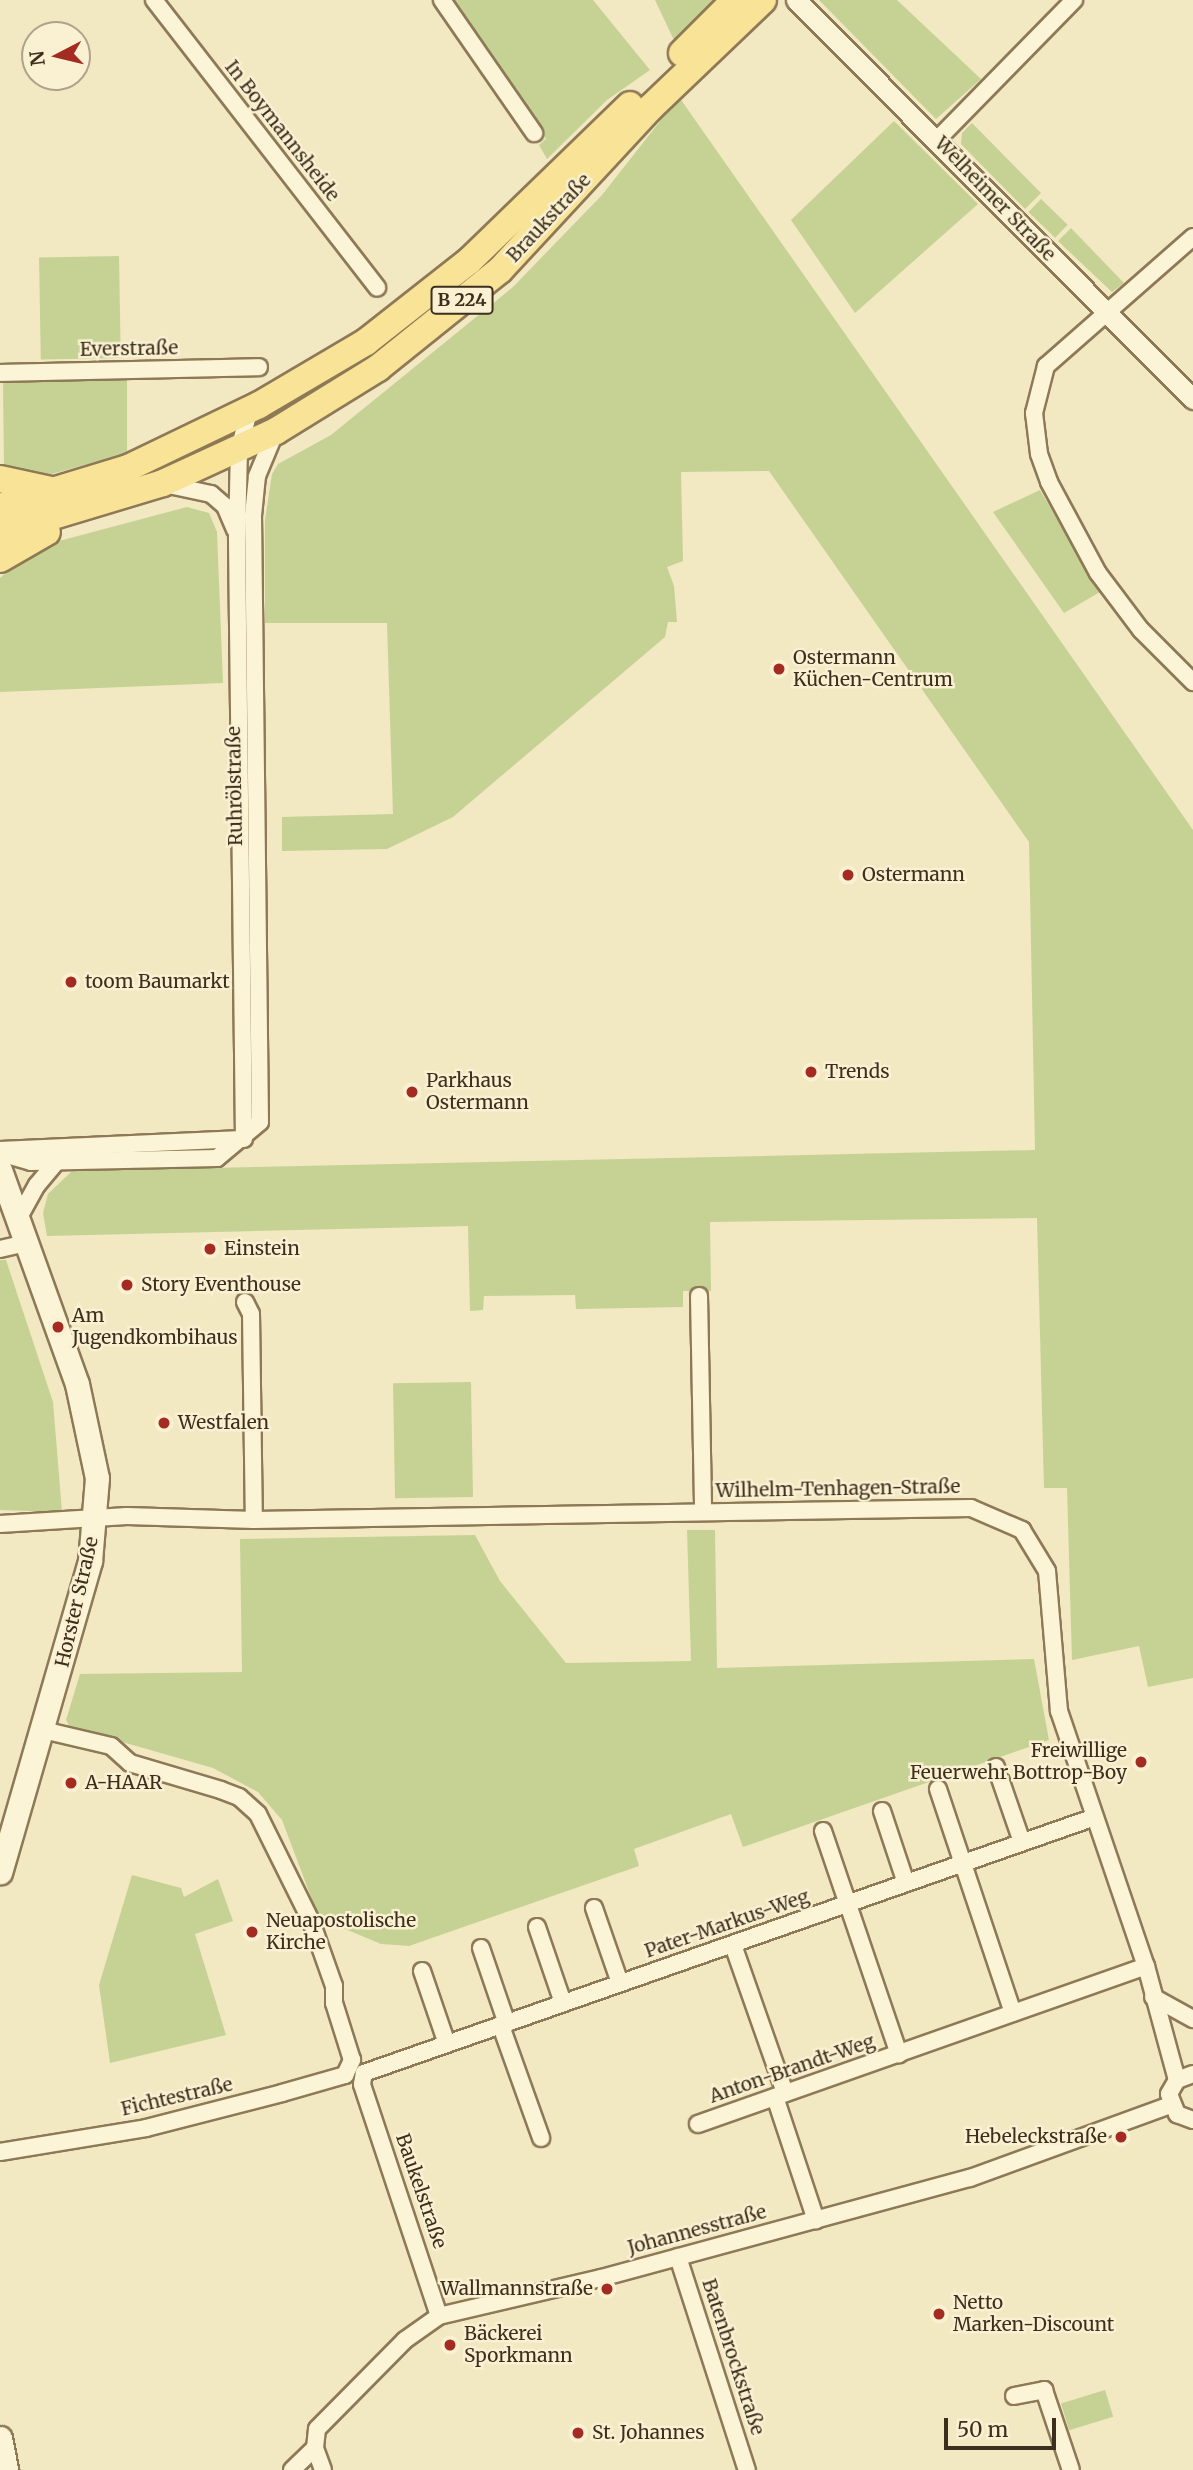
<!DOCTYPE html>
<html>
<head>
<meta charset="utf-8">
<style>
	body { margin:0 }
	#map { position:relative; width:1193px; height:2470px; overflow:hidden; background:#f2e8c2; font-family:Merriweather,serif }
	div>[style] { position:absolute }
	.green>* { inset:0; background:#c5d294; transform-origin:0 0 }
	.roads { filter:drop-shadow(2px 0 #8e7957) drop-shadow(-2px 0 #8e7957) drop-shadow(0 2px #8e7957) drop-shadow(0 -2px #8e7957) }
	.minor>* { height:16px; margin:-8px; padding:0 8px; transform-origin:8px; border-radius:8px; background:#fcf4d6 }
	.tertiary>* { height:19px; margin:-9.5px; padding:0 9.5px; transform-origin:9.5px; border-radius:9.5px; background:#fcf4d6 }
	.secondary>* { height:23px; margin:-11.5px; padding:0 11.5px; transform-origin:11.5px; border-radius:11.5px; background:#fcf4d6 }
	.primary>* { height:26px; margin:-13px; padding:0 13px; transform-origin:13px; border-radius:13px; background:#f9e396 }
	.dots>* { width:19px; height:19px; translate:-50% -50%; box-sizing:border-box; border:4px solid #f9f1d2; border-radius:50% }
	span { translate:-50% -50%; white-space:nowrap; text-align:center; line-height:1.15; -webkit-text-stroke:5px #f9f1d2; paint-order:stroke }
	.shield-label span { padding:2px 5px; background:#f9f1d2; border:2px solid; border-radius:5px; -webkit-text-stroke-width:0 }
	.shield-label { font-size:18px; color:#3d2f1d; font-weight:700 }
	.street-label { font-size:19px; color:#3d2f1d }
	.poi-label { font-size:19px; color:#3d2f1d }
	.left { translate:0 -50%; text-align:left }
	.right { translate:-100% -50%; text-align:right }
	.north { position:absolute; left:21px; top:21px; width:70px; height:70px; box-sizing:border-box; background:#f9f1d2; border:2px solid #aea38a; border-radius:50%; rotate:263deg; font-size:19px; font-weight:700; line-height:28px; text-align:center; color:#3d2f1d }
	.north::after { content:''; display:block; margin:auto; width:24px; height:32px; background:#a42b21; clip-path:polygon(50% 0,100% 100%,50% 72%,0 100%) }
	.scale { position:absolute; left:944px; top:2418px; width:112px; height:32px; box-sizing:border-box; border:4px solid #3d2f1d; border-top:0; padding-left:9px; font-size:21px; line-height:24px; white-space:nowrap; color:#3d2f1d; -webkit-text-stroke:5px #f9f1d2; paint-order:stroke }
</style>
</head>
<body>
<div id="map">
	<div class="green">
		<i style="clip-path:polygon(450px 0,593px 0,650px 70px,607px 100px,547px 159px,539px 145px,546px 139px,519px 93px)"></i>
		<i style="clip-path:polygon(655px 0,735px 0,681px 55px)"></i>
		<i style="clip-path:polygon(819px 0,897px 0,981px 79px,936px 119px)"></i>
		<i style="clip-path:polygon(679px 97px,1193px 830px,1193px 1678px,1148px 1687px,1139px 1646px,1072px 1660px,1067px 1488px,1044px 1488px,1037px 1218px,710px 1222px,711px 1291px,683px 1291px,683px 1307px,576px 1309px,575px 1295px,484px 1296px,483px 1310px,470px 1311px,468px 1226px,47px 1236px,43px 1213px,48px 1194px,72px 1171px,1035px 1150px,1029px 842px,769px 471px,681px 472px,683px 561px,667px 567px,674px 586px,677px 622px,668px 622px,665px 637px,453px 817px,387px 849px,282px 851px,282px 817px,393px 814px,387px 623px,265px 623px,265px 520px,272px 474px,278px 464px,331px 435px,513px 287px,602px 195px)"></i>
		<i style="clip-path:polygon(894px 121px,978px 204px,855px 313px,791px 220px)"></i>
		<i style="clip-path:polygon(972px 123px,1041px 193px,1025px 209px,961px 144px,962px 133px)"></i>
		<i style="left:1041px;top:199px;width:37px;height:18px;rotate:44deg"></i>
		<i style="clip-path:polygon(1071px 228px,1124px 283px,1112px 292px,1058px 241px)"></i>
		<i style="left:119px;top:256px;width:102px;height:80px;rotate:89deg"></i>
		<i style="clip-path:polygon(127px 377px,127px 453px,41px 477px,4px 469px,3px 379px)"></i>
		<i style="clip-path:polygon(1040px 490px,1100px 592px,1064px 613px,993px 512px)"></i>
		<i style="clip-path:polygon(187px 507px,209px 513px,217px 532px,223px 683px,0 692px,0 578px,22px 558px,59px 541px)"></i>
		<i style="clip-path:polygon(0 1260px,6px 1260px,53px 1402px,62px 1512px,0 1510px)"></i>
		<i style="left:471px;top:1382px;width:115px;height:78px;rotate:89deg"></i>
		<i style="clip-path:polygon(687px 1530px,715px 1530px,717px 1668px,1034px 1659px,1049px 1740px,743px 1847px,731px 1814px,634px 1849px,639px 1866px,409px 1946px,381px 1944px,319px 1918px,282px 1820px,258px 1792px,213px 1768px,70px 1727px,66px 1720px,80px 1674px,242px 1672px,240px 1539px,475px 1535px,500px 1581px,566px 1663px,691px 1661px)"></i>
		<i style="clip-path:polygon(132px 1875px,181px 1888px,184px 1897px,218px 1879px,233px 1921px,195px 1934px,226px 2035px,110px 2063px,99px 1985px)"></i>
		<i style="left:1105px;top:2390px;width:28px;height:46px;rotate:73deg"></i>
	</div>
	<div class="roads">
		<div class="minor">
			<i style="left:154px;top:0;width:364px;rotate:52.2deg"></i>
			<i style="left:442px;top:0;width:162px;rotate:55.3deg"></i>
			<i style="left:937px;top:140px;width:196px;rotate:-45.6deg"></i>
			<i style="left:1193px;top:237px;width:196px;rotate:138.7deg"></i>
			<i style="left:1046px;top:366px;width:49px;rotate:104.3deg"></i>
			<i style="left:1034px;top:413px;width:41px;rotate:83deg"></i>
			<i style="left:1039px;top:454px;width:30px;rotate:70deg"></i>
			<i style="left:1049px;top:482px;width:103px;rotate:61.7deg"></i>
			<i style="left:1098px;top:573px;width:71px;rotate:53deg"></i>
			<i style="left:1141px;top:630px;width:74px;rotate:45deg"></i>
			<i style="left:0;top:373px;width:259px;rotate:-1.3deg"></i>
			<i style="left:164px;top:484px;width:48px;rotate:12deg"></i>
			<i style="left:211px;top:494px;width:18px;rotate:41deg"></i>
			<i style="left:225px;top:506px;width:26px;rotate:67deg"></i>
			<i style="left:244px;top:1139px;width:603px;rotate:-90.67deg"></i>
			<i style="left:237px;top:536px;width:86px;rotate:-88.7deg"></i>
			<i style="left:239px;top:450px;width:40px;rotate:-75.6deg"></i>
			<i style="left:0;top:1150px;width:242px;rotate:-2.6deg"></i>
			<i style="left:0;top:1153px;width:32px;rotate:16deg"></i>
			<i style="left:31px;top:1162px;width:186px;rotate:-1.2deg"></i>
			<i style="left:217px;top:1158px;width:56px;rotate:-39.9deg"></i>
			<i style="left:260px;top:1122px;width:606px;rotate:-90.66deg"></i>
			<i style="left:253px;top:516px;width:40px;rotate:-84.3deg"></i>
			<i style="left:257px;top:476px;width:47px;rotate:-67.3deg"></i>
			<i style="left:18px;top:1219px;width:39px;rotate:-61deg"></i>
			<i style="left:37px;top:1185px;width:31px;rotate:-50deg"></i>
			<i style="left:0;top:1249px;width:28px;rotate:-13deg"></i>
			<i style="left:699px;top:1296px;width:216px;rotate:88.9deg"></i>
			<i style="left:245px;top:1302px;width:13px;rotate:63deg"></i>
			<i style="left:251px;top:1314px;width:206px;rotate:89.2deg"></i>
			<i style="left:0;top:1524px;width:127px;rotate:-3.6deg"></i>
			<i style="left:127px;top:1516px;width:127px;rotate:1.8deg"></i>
			<i style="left:254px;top:1520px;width:717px;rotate:-0.96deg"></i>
			<i style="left:971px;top:1508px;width:56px;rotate:23.3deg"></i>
			<i style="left:1022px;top:1530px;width:48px;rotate:58.6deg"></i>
			<i style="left:1047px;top:1571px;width:141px;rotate:85.1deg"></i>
			<i style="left:1059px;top:1711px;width:269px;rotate:71.2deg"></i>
			<i style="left:1146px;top:1966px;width:118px;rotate:74.8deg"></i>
			<i style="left:996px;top:1767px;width:79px;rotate:70.9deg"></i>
			<i style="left:938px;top:1789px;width:236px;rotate:71.5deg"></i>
			<i style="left:882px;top:1811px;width:76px;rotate:71.6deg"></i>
			<i style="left:823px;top:1831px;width:236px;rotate:71.2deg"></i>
			<i style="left:594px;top:1908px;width:79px;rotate:70.9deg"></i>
			<i style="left:537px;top:1927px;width:80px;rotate:71.1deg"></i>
			<i style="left:733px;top:1945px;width:157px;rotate:70.6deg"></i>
			<i style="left:481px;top:1948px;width:80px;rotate:71.1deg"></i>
			<i style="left:422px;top:1971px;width:77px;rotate:71.1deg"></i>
			<i style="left:1153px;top:1997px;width:46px;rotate:28.8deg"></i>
			<i style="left:501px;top:2026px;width:119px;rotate:70.3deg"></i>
			<i style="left:1193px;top:2074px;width:17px;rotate:159deg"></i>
			<i style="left:1177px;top:2080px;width:16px;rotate:120deg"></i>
			<i style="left:1169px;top:2094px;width:22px;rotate:68deg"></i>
			<i style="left:1177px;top:2114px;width:17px;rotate:21deg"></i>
			<i style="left:775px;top:2097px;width:130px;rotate:71.6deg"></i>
			<i style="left:698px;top:2124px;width:475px;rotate:-19.4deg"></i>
			<i style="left:0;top:2152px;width:148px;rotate:-9.3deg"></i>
			<i style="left:146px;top:2128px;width:140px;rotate:-14.4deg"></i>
			<i style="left:282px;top:2093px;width:66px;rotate:-15.9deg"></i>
			<i style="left:345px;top:2075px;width:17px;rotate:-65deg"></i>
			<i style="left:352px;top:2060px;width:60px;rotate:-107.5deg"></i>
			<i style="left:334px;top:2003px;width:17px;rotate:-90deg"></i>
			<i style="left:334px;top:1986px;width:69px;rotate:-109.5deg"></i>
			<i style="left:311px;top:1921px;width:119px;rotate:-116.4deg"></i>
			<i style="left:258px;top:1814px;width:25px;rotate:-138deg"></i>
			<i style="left:239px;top:1797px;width:19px;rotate:-159deg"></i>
			<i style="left:221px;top:1790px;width:95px;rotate:-163.5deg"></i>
			<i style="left:130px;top:1763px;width:25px;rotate:-138deg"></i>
			<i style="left:111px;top:1746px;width:70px;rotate:-166.8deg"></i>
			<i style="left:678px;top:2257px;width:224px;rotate:72.1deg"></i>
			<i style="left:439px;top:2316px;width:244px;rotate:-108.4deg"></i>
			<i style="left:362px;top:2084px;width:11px;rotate:-80deg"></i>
			<i style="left:364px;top:2073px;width:771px;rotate:-19.3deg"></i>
			<i style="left:1014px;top:2396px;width:31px;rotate:-11deg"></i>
			<i style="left:1044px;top:2390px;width:84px;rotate:71.4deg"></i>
			<i style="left:292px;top:2470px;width:32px;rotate:-44deg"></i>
			<i style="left:323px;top:2470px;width:23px;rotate:-110deg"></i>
			<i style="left:315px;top:2448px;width:19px;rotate:-84deg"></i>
			<i style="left:317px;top:2429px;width:125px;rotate:-45.3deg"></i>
			<i style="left:405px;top:2340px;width:42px;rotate:-35.2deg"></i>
			<i style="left:439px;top:2316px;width:166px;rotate:-13.2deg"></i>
			<i style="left:601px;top:2278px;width:382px;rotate:-15.2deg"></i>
			<i style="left:970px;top:2178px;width:214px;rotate:-20deg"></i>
		</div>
		<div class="tertiary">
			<i style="left:796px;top:0;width:563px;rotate:45.14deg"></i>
		</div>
		<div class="secondary">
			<i style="left:0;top:1170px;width:227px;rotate:70.2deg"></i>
			<i style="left:77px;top:1384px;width:96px;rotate:78deg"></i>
			<i style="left:97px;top:1478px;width:83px;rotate:94.8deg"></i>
			<i style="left:90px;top:1561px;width:324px;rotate:106.1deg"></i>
			<i style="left:0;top:2438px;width:33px;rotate:79deg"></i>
		</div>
		<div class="primary">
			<i style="left:682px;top:53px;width:75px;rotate:-45deg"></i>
			<i style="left:0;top:479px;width:52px;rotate:12.2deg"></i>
			<i style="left:0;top:507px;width:134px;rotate:-16.9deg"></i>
			<i style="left:128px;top:468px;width:145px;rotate:-25.7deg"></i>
			<i style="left:259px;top:405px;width:124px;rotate:-30.5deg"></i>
			<i style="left:366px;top:342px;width:131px;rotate:-38.2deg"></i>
			<i style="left:469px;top:261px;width:224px;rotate:-44.1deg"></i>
			<i style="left:0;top:532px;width:170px;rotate:-16.7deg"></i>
			<i style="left:163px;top:483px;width:124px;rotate:-24.7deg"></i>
			<i style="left:276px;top:431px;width:120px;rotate:-31.7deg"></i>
			<i style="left:378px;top:368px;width:156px;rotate:-38.8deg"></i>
			<i style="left:500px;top:270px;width:221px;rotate:-47.2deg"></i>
			<i style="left:650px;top:108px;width:156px;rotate:-43.7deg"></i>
			<i style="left:0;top:559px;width:54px;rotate:-29.9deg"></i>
		</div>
	</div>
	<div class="dots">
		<i style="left:779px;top:669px;background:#a42b21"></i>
		<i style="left:848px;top:875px;background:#a42b21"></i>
		<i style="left:71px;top:982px;background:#a42b21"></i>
		<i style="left:811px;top:1072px;background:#a42b21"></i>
		<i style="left:412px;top:1092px;background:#a42b21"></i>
		<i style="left:210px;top:1249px;background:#a42b21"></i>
		<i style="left:127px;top:1285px;background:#a42b21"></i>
		<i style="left:58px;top:1327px;background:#a42b21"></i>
		<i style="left:164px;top:1423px;background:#a42b21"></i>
		<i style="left:1141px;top:1762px;background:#a42b21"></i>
		<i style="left:71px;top:1783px;background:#a42b21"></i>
		<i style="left:252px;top:1932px;background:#a42b21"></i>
		<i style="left:1121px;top:2137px;background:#a42b21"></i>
		<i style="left:607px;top:2289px;background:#a42b21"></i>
		<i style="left:939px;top:2314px;background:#a42b21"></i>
		<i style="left:450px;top:2345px;background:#a42b21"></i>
		<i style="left:578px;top:2433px;background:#a42b21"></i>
	</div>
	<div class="shield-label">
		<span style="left:462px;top:300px">B 224</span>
	</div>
	<div class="street-label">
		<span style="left:282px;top:131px;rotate:52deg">In Boymannsheide</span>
		<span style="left:995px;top:199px;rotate:46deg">Welheimer Straße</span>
		<span style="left:549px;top:218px;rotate:-47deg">Braukstraße</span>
		<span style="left:129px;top:349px;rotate:-1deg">Everstraße</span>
		<span style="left:235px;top:786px;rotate:-91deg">Ruhrölstraße</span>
		<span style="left:838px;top:1489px;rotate:-1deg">Wilhelm-Tenhagen-Straße</span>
		<span style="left:77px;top:1602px;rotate:-77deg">Horster Straße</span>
		<span style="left:727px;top:1924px;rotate:-19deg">Pater-Markus-Weg</span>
		<span style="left:792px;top:2069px;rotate:-19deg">Anton-Brandt-Weg</span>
		<span style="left:177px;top:2097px;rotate:-13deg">Fichtestraße</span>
		<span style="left:421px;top:2191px;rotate:71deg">Baukelstraße</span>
		<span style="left:697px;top:2230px;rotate:-15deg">Johannesstraße</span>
		<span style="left:733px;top:2357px;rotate:72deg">Batenbrockstraße</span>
	</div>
	<div class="poi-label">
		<span class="left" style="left:793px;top:669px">Ostermann<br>Küchen-Centrum</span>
		<span class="left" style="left:862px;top:875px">Ostermann</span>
		<span class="left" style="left:85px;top:982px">toom Baumarkt</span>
		<span class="left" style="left:825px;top:1072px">Trends</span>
		<span class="left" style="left:426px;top:1092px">Parkhaus<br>Ostermann</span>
		<span class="left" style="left:224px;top:1249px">Einstein</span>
		<span class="left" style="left:141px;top:1285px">Story Eventhouse</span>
		<span class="left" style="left:72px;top:1327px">Am<br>Jugendkombihaus</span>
		<span class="left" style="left:178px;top:1423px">Westfalen</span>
		<span class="right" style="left:1127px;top:1762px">Freiwillige<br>Feuerwehr Bottrop-Boy</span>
		<span class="left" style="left:85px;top:1783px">A-HAAR</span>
		<span class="left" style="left:266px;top:1932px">Neuapostolische<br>Kirche</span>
		<span class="right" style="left:1107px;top:2137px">Hebeleckstraße</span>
		<span class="right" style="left:593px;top:2289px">Wallmannstraße</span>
		<span class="left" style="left:953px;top:2314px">Netto<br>Marken-Discount</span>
		<span class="left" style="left:464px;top:2345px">Bäckerei<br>Sporkmann</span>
		<span class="left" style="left:592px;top:2433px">St. Johannes</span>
	</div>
	<div class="north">N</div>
	<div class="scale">50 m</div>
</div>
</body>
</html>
